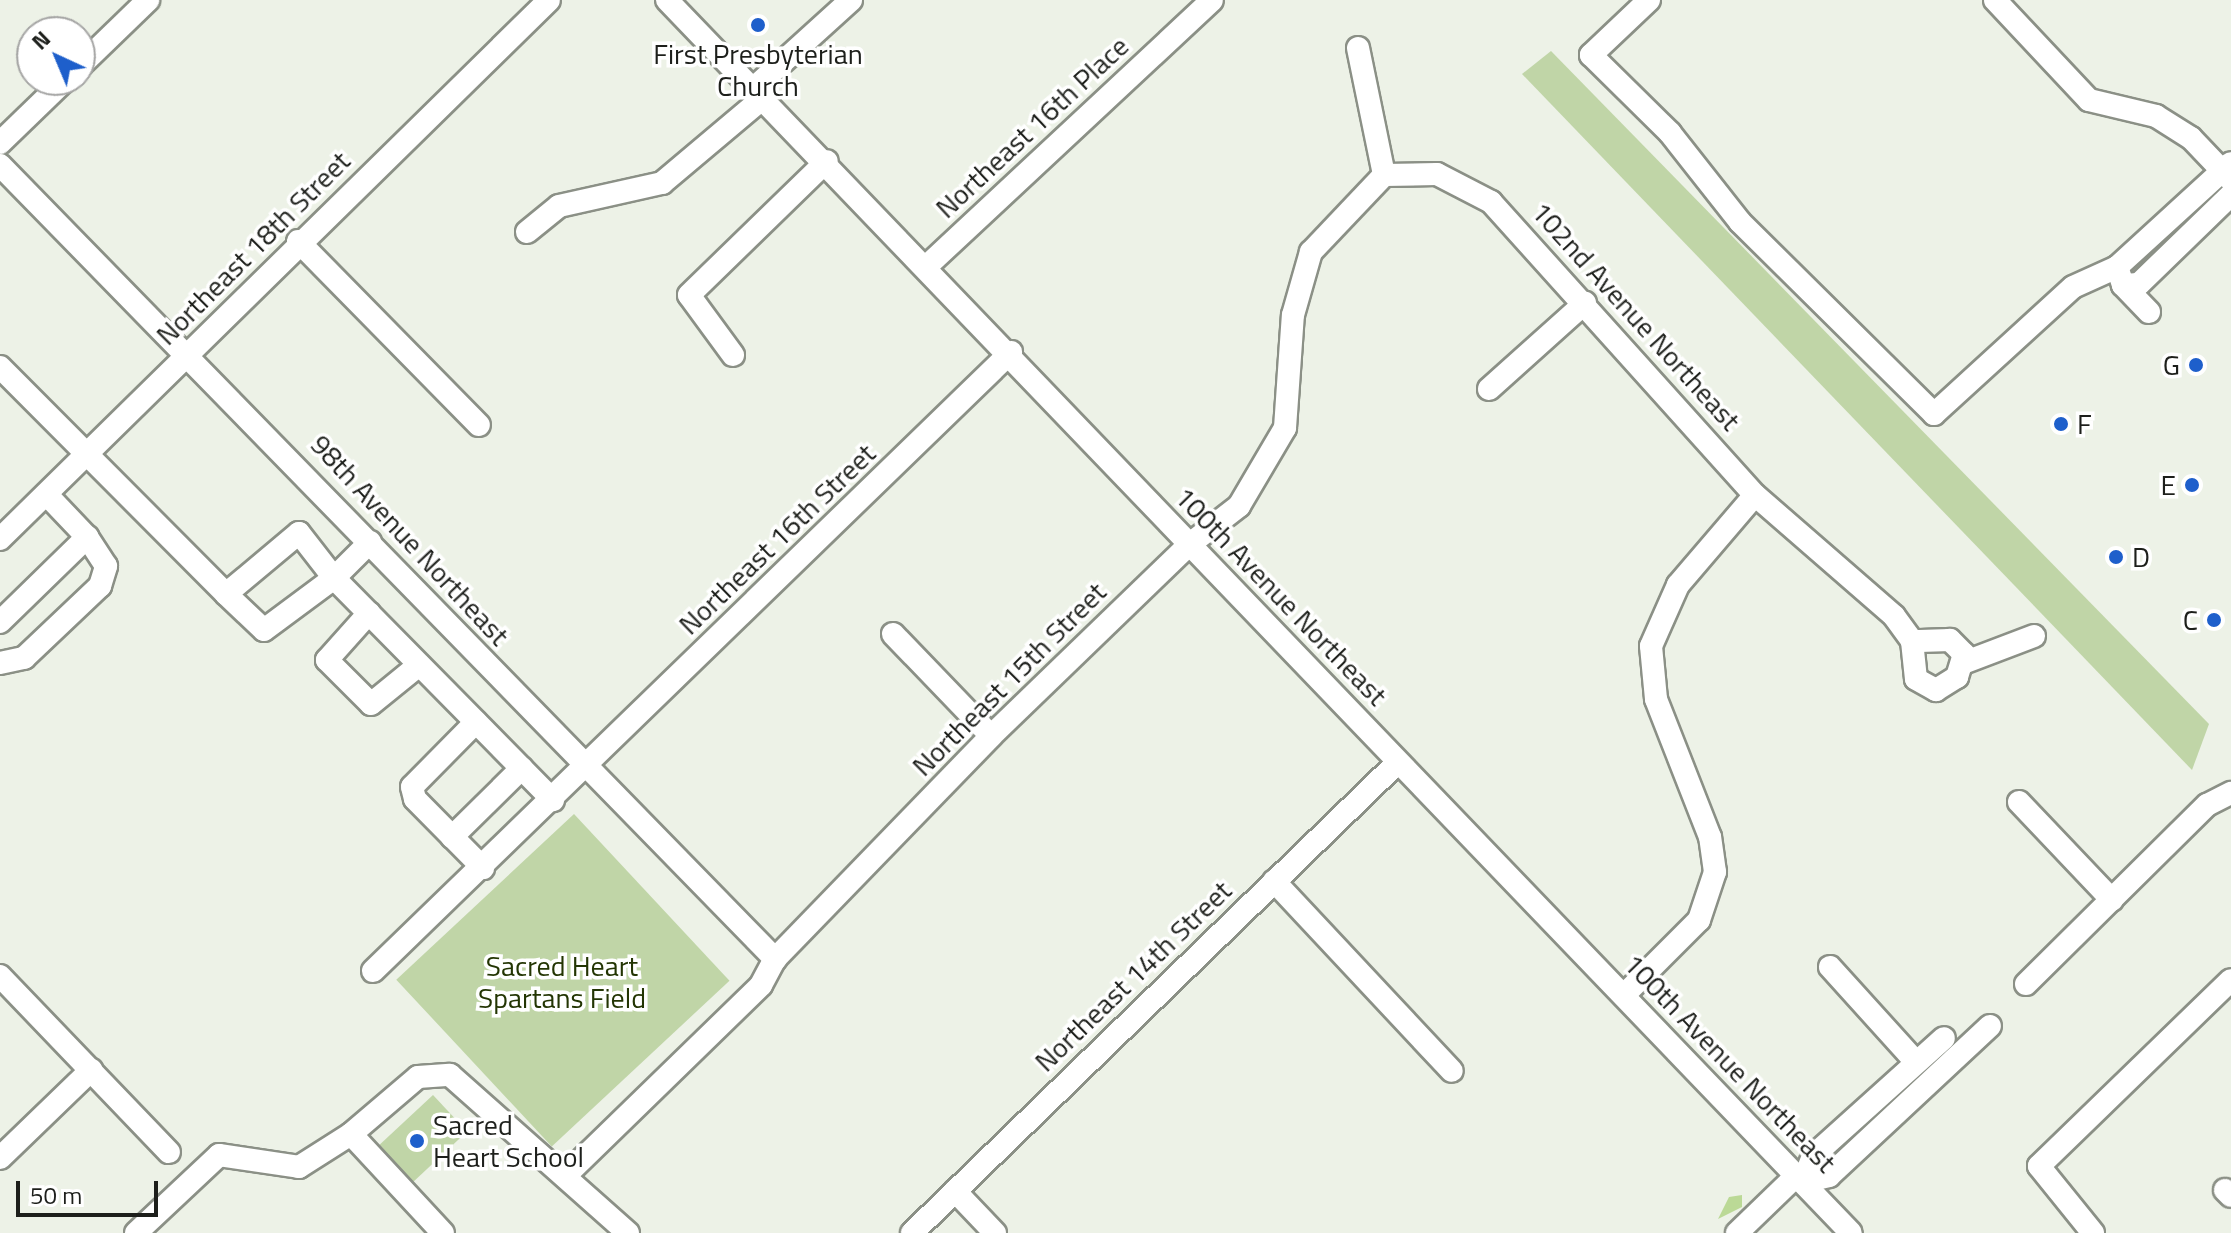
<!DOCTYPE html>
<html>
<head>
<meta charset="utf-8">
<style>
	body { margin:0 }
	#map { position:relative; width:2231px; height:1233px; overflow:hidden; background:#edf2e7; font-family:"Titillium Web",sans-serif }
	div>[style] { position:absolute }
	.green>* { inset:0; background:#c0d5a7; transform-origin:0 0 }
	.water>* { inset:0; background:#bbd996 }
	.roads { filter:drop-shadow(2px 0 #8b9086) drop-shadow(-2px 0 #8b9086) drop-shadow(0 2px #8b9086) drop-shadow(0 -2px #8b9086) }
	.minor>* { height:22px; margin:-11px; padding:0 11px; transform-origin:11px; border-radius:11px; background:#fff }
	.dots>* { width:22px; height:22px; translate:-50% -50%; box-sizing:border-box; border:4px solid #fff; border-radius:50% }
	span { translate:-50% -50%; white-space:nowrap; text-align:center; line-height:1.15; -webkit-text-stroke:7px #fff; paint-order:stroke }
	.poi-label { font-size:28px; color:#1d1f1b }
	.right { translate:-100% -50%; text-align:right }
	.left { translate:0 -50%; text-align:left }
	.street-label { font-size:28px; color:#1d1f1b }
	.park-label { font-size:28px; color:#233503 }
	.north { position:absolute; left:16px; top:16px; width:80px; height:80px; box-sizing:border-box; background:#fff; border:2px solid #a5a5a4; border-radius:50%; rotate:316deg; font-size:22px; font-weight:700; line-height:32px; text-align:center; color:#1d1f1b }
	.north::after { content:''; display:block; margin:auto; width:28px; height:36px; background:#1e5fcb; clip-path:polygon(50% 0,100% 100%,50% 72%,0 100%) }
	.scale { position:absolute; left:16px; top:1181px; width:142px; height:36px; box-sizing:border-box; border:4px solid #1d1f1b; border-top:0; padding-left:10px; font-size:24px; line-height:28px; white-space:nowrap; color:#1d1f1b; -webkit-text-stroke:6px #fff; paint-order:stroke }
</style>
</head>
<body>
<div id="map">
	<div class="green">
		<i style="clip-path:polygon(1551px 51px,2209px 724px,2192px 770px,1522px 74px)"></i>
		<i style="left:574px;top:814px;width:228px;height:243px;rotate:47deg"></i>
		<i style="left:433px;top:1095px;width:50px;height:76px;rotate:47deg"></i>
	</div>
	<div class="water">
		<i style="clip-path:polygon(1742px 1195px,1742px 1207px,1718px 1219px,1729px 1197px)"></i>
	</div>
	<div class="roads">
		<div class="minor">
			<i style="left:667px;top:0;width:1709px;rotate:46.16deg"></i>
			<i style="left:1649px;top:0;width:80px;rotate:136.5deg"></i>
			<i style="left:1591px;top:55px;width:111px;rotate:44.6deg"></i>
			<i style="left:1670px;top:133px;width:113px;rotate:51.8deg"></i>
			<i style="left:1740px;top:222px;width:273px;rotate:44.7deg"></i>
			<i style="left:1934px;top:414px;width:188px;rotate:-42.4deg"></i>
			<i style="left:2073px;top:287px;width:48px;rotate:-24.4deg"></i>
			<i style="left:1995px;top:0;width:137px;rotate:46.8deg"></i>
			<i style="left:2089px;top:100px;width:69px;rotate:13.4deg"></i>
			<i style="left:2156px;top:116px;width:41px;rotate:32.2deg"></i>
			<i style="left:2191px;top:138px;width:58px;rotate:46.4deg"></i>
			<i style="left:1358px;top:48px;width:130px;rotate:78.4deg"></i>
			<i style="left:1384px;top:175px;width:53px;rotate:-1.1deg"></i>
			<i style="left:1437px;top:174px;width:61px;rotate:27.4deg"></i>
			<i style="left:1491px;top:202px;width:394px;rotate:48deg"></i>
			<i style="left:1755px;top:495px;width:184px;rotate:41deg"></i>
			<i style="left:1894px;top:616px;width:31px;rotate:54deg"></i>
			<i style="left:1912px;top:641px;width:38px;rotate:84deg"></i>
			<i style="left:1916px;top:679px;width:23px;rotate:29deg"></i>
			<i style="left:1936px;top:690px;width:25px;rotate:-32deg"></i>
			<i style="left:1957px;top:677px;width:24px;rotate:-73deg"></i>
			<i style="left:1964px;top:654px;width:20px;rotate:-135deg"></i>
			<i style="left:1950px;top:640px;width:38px;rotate:178deg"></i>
			<i style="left:80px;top:66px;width:95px;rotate:-44.1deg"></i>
			<i style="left:754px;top:88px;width:131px;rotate:-42.2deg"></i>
			<i style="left:0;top:143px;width:91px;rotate:-44.1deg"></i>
			<i style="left:0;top:165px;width:1110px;rotate:45.69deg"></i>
			<i style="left:527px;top:232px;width:41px;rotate:-39.1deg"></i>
			<i style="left:559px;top:206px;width:106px;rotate:-12.6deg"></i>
			<i style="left:662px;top:183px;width:132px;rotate:-40.1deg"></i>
			<i style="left:298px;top:241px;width:258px;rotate:45.5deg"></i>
			<i style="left:928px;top:265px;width:388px;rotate:-43deg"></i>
			<i style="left:2123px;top:285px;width:16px;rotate:-4deg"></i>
			<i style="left:2139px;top:284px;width:128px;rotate:-44.1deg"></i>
			<i style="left:2149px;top:312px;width:37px;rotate:-134deg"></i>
			<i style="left:2123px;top:285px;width:19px;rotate:-108deg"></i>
			<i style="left:2117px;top:267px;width:154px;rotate:-42.4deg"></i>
			<i style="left:733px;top:355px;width:74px;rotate:-126.3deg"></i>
			<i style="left:689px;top:295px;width:192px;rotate:-44.2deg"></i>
			<i style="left:0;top:367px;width:320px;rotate:45.1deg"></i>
			<i style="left:226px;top:594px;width:95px;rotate:-39.9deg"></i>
			<i style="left:299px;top:533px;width:57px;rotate:52.1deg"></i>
			<i style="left:334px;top:578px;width:51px;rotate:-45deg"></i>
			<i style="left:1489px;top:389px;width:129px;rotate:-41.9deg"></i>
			<i style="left:0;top:539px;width:769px;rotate:-44.47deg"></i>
			<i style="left:226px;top:594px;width:52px;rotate:43.5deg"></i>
			<i style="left:264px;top:630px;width:87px;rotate:-36.6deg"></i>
			<i style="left:334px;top:578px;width:312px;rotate:45.4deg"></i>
			<i style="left:369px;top:613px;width:63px;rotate:131.8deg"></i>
			<i style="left:327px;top:660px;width:62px;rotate:45deg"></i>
			<i style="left:371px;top:704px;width:62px;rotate:-39.1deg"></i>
			<i style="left:0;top:622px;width:122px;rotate:-44.3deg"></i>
			<i style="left:87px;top:537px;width:59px;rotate:-133.6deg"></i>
			<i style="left:893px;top:634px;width:141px;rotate:46.1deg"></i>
			<i style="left:0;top:663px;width:25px;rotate:-12deg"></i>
			<i style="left:24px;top:658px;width:105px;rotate:-43.5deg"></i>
			<i style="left:100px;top:586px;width:21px;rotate:-73deg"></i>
			<i style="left:106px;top:566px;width:35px;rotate:-123deg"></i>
			<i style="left:1963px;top:663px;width:76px;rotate:-20.8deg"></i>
			<i style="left:476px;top:722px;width:91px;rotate:134.6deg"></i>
			<i style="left:412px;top:787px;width:12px;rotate:76deg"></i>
			<i style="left:415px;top:799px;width:97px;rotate:45.4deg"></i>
			<i style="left:2019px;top:802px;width:135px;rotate:46.5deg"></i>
			<i style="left:452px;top:837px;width:98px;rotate:-44.6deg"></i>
			<i style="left:1274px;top:881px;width:260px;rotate:46.9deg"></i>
			<i style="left:1830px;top:967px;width:125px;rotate:47.9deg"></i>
			<i style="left:373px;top:971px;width:889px;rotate:-44.13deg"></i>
			<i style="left:0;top:976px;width:244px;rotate:46.2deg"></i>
			<i style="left:2026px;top:984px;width:255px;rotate:-44.7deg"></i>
			<i style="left:2207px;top:805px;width:27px;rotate:-27deg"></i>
			<i style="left:1624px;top:995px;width:106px;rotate:-45deg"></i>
			<i style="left:1699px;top:920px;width:51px;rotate:-71.6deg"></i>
			<i style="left:1715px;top:872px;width:35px;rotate:-98deg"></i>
			<i style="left:1710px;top:837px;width:148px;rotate:-111.4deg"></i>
			<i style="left:1656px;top:699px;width:53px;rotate:-95.4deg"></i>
			<i style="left:1651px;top:646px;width:67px;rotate:-66.1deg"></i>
			<i style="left:1678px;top:585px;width:118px;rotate:-49.5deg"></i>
			<i style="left:351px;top:1134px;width:88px;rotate:-40.4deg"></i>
			<i style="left:418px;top:1077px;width:32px;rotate:-4deg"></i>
			<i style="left:450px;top:1075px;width:238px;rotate:41.6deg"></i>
			<i style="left:0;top:1158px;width:127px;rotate:-44deg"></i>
			<i style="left:568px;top:1173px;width:269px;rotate:-44.2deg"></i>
			<i style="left:761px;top:985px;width:30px;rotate:-62deg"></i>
			<i style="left:775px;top:959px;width:310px;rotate:-45.9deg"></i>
			<i style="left:991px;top:736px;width:277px;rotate:-44deg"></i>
			<i style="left:1190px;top:544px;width:62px;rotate:-37.8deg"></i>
			<i style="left:1239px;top:506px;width:91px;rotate:-59.5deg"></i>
			<i style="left:1285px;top:428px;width:113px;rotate:-86deg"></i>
			<i style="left:1293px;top:315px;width:66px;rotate:-74.1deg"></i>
			<i style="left:1311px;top:252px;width:106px;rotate:-46.5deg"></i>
			<i style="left:1803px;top:1182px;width:27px;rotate:-13deg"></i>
			<i style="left:1829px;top:1176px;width:220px;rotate:-43deg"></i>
			<i style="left:1803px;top:1182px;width:28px;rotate:-69deg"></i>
			<i style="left:1813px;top:1156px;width:176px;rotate:-42deg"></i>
			<i style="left:2225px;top:1190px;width:8px;rotate:45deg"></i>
			<i style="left:955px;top:1191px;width:58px;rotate:46.4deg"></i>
			<i style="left:136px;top:1233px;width:114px;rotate:-43.2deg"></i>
			<i style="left:219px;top:1155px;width:81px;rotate:8.5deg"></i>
			<i style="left:299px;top:1167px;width:62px;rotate:-32.4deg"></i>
			<i style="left:351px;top:1134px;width:135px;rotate:47.1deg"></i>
			<i style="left:912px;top:1233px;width:677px;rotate:-44.1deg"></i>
			<i style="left:1737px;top:1233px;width:82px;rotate:-44deg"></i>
			<i style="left:2093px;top:1233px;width:86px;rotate:-128.9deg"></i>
			<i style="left:2039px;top:1166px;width:267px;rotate:-44.1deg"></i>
		</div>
	</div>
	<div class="dots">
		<i style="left:758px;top:25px;background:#1e5fcb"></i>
		<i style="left:2196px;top:365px;background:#1e5fcb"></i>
		<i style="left:2061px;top:424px;background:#1e5fcb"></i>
		<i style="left:2192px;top:485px;background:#1e5fcb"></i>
		<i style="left:2116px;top:557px;background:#1e5fcb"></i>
		<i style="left:2214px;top:620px;background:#1e5fcb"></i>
		<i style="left:417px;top:1141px;background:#1e5fcb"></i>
	</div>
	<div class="poi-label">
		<span style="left:758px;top:70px">First Presbyterian<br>Church</span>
		<span class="right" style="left:2180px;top:365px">G</span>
		<span class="left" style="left:2077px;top:424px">F</span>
		<span class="right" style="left:2176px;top:485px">E</span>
		<span class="left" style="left:2132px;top:557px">D</span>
		<span class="right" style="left:2198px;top:620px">C</span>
		<span class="left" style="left:433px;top:1141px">Sacred<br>Heart School</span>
	</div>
	<div class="street-label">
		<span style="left:1032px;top:127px;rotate:-43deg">Northeast 16th Place</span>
		<span style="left:253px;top:248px;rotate:-45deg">Northeast 18th Street</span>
		<span style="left:1636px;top:316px;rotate:48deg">102nd Avenue Northeast</span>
		<span style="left:777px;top:539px;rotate:-44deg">Northeast 16th Street</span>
		<span style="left:410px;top:540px;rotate:47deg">98th Avenue Northeast</span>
		<span style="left:1281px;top:596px;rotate:46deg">100th Avenue Northeast</span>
		<span style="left:1009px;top:679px;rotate:-45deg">Northeast 15th Street</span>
		<span style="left:1133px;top:976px;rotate:-44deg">Northeast 14th Street</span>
		<span style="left:1730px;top:1063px;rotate:46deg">100th Avenue Northeast</span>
	</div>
	<div class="park-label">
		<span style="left:562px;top:982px">Sacred Heart<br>Spartans Field</span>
	</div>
	<div class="north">N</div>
	<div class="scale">50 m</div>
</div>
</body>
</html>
